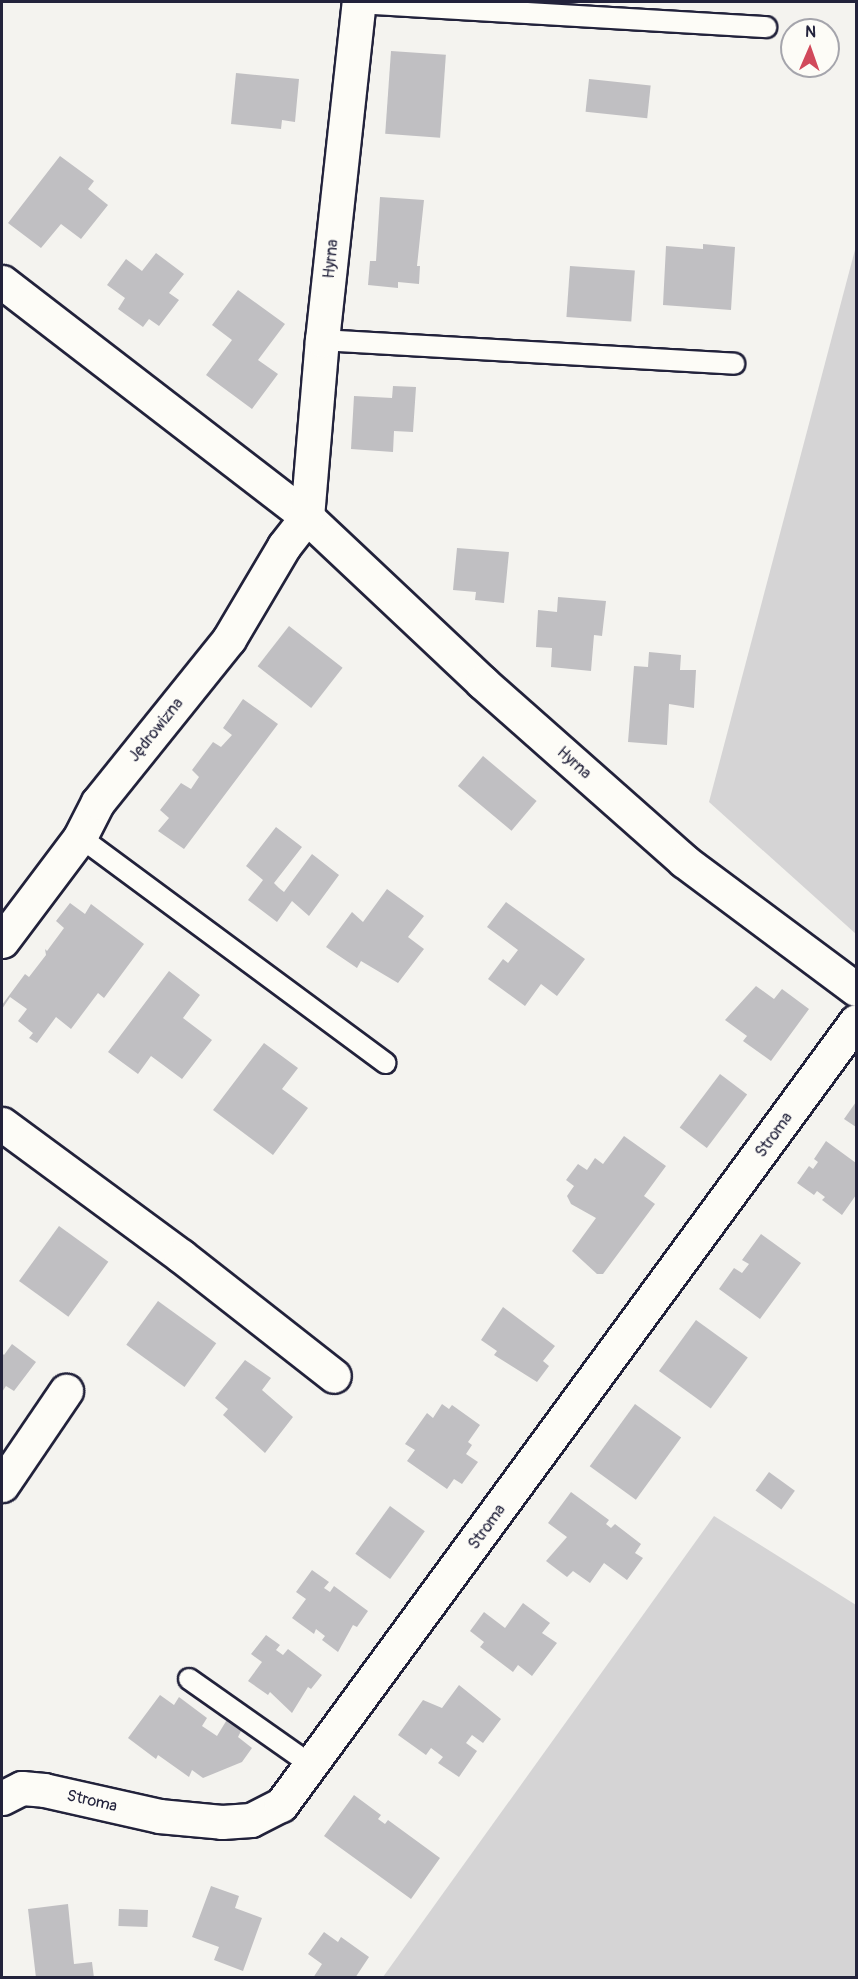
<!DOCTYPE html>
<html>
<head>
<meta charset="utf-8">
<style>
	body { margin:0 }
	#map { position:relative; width:858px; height:1979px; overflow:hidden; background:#f4f3ef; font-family:Pangolin,sans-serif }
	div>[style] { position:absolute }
	.green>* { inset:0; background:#d5d4d5 }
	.building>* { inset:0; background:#c0bfc2; transform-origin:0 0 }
	.roads { filter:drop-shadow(2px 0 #22223b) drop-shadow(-2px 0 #22223b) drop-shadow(0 2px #22223b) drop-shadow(0 -2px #22223b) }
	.lane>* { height:20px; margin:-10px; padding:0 10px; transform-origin:10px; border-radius:10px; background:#fdfcf7 }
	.street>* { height:33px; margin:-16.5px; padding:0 16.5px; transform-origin:16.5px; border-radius:16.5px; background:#fdfcf7 }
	span { translate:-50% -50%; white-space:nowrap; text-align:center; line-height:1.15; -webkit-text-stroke:6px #fdfcf7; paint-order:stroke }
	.street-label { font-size:16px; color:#22223b }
	.frame { position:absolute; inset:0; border:3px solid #22223b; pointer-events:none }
	.north { position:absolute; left:780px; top:18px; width:60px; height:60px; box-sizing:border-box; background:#fdfcf7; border:2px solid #a5a5ac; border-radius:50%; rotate:2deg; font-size:16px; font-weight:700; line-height:24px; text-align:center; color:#22223b }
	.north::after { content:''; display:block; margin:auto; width:21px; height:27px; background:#d1495b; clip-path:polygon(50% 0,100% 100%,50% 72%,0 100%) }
</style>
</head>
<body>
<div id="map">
	<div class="green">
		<i style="clip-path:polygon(856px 246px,856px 934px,709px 802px)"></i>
		<i style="clip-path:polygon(714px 1516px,856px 1605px,856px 1977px,383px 1977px)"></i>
	</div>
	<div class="building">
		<i style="left:391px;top:51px;width:55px;height:83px;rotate:4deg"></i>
		<i style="clip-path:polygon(236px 73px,299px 79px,295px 122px,282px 120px,281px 129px,231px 124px)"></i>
		<i style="left:589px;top:79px;width:62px;height:33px;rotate:6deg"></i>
		<i style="clip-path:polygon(60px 156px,94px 181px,88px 189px,108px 205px,81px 239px,61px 224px,41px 248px,8px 223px)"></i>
		<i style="clip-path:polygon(380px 197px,424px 200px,417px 266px,420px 266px,419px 284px,398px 282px,398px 288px,368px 285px,370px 261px,376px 261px)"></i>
		<i style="clip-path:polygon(703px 244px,735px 247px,731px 310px,663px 305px,666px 246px,703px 249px)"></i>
		<i style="clip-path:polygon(156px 253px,184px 274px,169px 293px,179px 300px,159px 326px,149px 319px,143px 327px,118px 309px,125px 298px,107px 285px,126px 259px,142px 271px)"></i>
		<i style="left:570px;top:266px;width:65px;height:51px;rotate:4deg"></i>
		<i style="clip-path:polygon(238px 290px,285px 324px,258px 360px,278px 374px,252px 409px,206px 375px,232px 340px,212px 325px)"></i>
		<i style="clip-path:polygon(393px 386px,416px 387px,413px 432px,394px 431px,393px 452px,351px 449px,354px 396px,392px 398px)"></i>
		<i style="clip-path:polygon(457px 548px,509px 552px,504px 603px,475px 600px,476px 592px,453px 590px)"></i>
		<i style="clip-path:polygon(558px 597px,606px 601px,602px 636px,594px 635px,591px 671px,551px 667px,552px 648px,536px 647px,538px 610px,557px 612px)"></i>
		<i style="left:289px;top:626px;width:68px;height:51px;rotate:38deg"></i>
		<i style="clip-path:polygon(649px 652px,681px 655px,680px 670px,696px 670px,694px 708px,669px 704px,667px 745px,628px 742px,634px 666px,648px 667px)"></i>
		<i style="clip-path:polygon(243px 699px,278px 724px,184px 849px,158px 831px,169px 818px,160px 810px,181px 783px,191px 789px,199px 777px,192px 770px,213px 742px,221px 747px,232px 735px,223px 728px)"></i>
		<i style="left:483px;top:756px;width:70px;height:39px;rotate:40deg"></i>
		<i style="clip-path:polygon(276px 827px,302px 847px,274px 883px,279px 888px,284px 892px,312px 854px,339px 875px,309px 916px,292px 901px,277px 922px,248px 900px,263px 880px,246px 866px)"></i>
		<i style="clip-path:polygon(387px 889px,424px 916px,408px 937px,424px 949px,398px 983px,361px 961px,357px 968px,326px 947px,352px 912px,363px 922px)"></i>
		<i style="clip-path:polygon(506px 902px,585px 959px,557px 996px,541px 984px,525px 1006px,488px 979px,503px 959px,508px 963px,518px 950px,487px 927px)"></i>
		<i style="clip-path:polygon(70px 903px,85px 914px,91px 904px,144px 944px,104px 998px,98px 993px,71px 1029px,56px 1017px,37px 1043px,29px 1038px,33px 1033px,18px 1021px,27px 1009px,10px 997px,2px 1009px,2px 1005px,25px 974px,29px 977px,46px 955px,45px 949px,47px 951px,64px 928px,56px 921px)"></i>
		<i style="clip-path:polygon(169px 971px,200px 995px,183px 1018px,212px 1040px,182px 1079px,151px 1056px,138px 1074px,108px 1052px)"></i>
		<i style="clip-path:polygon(756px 986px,774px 999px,782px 989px,809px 1009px,771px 1061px,743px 1041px,747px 1036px,725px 1020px)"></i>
		<i style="clip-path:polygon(264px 1043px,298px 1068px,282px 1089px,308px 1108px,273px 1155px,213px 1110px)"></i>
		<i style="left:720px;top:1074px;width:34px;height:67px;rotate:37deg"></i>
		<i style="clip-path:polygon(856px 1102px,856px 1127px,844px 1119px)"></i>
		<i style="clip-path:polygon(624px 1136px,666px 1166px,644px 1196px,655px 1204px,603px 1274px,597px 1274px,572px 1251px,596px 1218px,571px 1204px,567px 1196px,574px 1186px,566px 1180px,578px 1164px,587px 1170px,595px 1158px,603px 1164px)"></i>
		<i style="clip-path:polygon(826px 1141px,856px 1163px,856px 1195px,842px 1215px,822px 1200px,825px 1197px,817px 1191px,814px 1195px,797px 1183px,809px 1166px,813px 1169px,818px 1162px,814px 1159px)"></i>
		<i style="left:59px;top:1226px;width:61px;height:68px;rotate:36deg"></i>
		<i style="clip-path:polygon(761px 1234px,801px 1263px,760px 1319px,719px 1289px,734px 1268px,742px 1273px,749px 1264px,742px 1260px)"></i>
		<i style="left:158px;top:1301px;width:72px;height:54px;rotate:36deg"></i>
		<i style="clip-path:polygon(503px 1307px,555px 1346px,543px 1361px,549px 1366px,537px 1382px,494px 1355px,497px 1351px,481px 1340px)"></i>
		<i style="left:696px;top:1320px;width:64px;height:63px;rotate:36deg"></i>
		<i style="clip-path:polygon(12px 1344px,36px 1362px,14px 1391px,6px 1386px,2px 1392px,2px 1353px,4px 1355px)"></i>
		<i style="clip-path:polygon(245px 1360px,271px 1378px,262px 1390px,293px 1417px,265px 1453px,223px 1415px,228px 1409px,215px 1398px)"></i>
		<i style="clip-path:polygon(442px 1404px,449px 1409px,452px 1405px,480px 1425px,468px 1442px,472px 1445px,466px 1454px,478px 1462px,462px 1484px,454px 1479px,447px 1489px,407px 1461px,415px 1450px,405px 1444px,427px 1413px,433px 1418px)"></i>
		<i style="left:635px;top:1404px;width:57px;height:77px;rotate:36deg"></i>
		<i style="left:769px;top:1472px;width:32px;height:23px;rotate:36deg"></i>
		<i style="clip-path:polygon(571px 1492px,609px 1520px,606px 1524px,611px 1528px,615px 1524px,641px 1544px,635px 1553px,643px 1558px,627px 1580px,604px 1563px,590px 1583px,573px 1571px,567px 1577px,546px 1561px,567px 1537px,548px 1523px)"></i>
		<i style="left:390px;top:1506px;width:43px;height:59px;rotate:36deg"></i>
		<i style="clip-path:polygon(312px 1570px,329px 1582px,324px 1588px,330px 1592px,334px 1586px,368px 1611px,357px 1627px,353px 1625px,338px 1652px,322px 1640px,325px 1636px,316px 1629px,314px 1634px,292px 1618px,306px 1599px,296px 1592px)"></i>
		<i style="clip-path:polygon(523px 1603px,550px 1623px,542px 1633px,557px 1643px,532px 1676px,518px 1665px,513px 1672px,480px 1647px,484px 1642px,470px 1631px,484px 1612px,505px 1628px)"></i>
		<i style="clip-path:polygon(266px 1635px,280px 1645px,276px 1650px,283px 1655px,288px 1649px,322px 1675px,311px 1689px,308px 1687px,292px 1713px,270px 1692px,268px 1695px,248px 1681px,262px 1662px,251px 1654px)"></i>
		<i style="clip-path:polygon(459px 1685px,501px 1719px,483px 1743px,472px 1735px,466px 1743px,477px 1751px,459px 1777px,438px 1763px,443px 1757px,431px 1748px,426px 1755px,398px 1735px,423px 1700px,442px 1708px)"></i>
		<i style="clip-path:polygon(160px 1695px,174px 1705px,179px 1697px,207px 1718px,202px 1726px,217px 1736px,228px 1718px,242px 1729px,238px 1737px,252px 1748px,242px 1762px,203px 1778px,192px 1770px,189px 1777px,158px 1755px,156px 1759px,128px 1738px)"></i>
		<i style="clip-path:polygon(354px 1795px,381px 1815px,378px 1819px,385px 1824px,388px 1820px,440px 1858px,411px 1899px,324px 1836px)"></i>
		<i style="clip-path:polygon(211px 1886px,239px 1896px,235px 1908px,262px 1918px,243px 1971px,214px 1960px,219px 1947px,192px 1937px)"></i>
		<i style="clip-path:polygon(68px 1904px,74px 1964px,92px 1962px,94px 1978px,36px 1978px,28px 1909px)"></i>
		<i style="left:119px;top:1909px;width:29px;height:17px;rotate:2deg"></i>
		<i style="clip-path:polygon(324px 1932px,338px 1942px,341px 1937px,369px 1957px,355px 1978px,313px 1978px,322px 1964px,308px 1954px)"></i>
	</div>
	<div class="roads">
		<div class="lane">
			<i style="left:359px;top:3px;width:408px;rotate:3.4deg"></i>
			<i style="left:322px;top:340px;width:413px;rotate:3.3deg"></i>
			<i style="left:80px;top:837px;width:380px;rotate:36.5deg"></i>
			<i style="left:189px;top:1679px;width:151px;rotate:35.1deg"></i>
		</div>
		<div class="street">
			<i style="left:2px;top:282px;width:385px;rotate:37.6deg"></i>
			<i style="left:307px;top:517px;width:241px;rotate:43.3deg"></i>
			<i style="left:482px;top:682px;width:270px;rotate:41.5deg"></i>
			<i style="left:684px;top:861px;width:214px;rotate:36.7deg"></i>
			<i style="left:307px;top:517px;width:178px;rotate:-85.2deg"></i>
			<i style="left:322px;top:340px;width:340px;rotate:-83.8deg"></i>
			<i style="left:2px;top:941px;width:130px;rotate:-53.1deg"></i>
			<i style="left:80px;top:837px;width:39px;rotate:-63deg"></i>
			<i style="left:98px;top:802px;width:209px;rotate:-51.2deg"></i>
			<i style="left:229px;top:639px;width:108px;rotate:-59.4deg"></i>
			<i style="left:284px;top:546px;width:37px;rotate:-52deg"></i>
			<i style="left:2px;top:1124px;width:222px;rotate:36.4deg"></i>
			<i style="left:181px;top:1256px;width:194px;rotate:38.1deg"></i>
			<i style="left:2px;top:1485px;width:114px;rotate:-55.8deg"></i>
			<i style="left:2px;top:1798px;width:22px;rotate:-27deg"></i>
			<i style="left:22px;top:1788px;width:22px;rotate:5deg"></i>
			<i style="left:44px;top:1790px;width:118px;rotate:12.7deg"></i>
			<i style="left:159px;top:1816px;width:63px;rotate:5.4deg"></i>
			<i style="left:222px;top:1822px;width:29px;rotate:-4deg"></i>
			<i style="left:251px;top:1820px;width:34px;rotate:-27deg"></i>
			<i style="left:281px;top:1805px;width:972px;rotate:-53.74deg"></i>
		</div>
	</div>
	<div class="street-label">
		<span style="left:331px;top:259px;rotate:-84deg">Hyrna</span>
		<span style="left:156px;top:730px;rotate:-51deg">Jędrowizna</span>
		<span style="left:574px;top:763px;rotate:42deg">Hyrna</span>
		<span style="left:774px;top:1135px;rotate:-54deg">Stroma</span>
		<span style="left:487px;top:1527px;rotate:-54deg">Stroma</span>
		<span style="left:92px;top:1801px;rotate:13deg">Stroma</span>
	</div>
	<div class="frame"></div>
	<div class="north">N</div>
</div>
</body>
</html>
